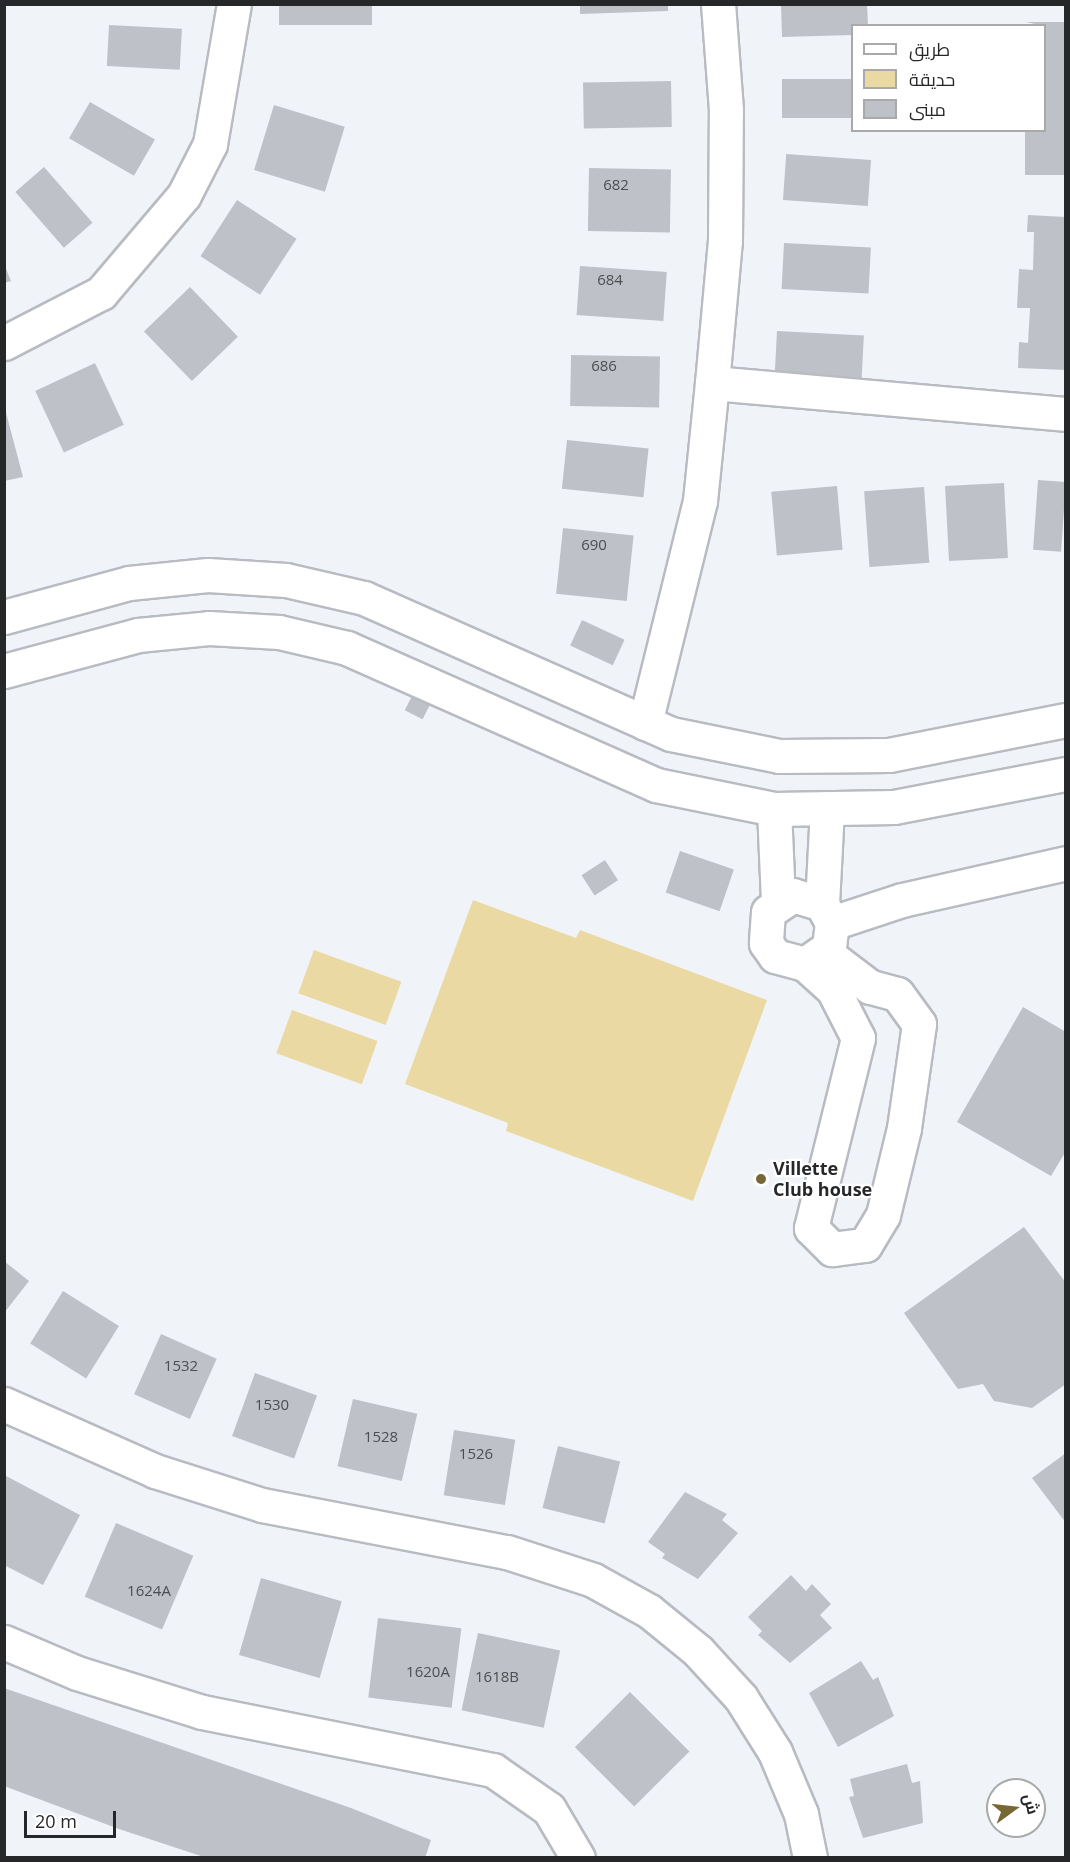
<!DOCTYPE html>
<html>
<head>
<meta charset="utf-8">
<style>
	body { margin:0 }
	#map { position:relative; width:1070px; height:1862px; overflow:hidden; background:#f0f4f9; font-family:"Open Sans",Cairo,sans-serif }
	div>[style] { position:absolute }
	.green>* { inset:0; background:#ebd9a3; transform-origin:0 0 }
	.building>* { inset:0; background:#bec1c7; transform-origin:0 0 }
	.roads { filter:drop-shadow(2px 0 #b8bbc1) drop-shadow(-2px 0 #b8bbc1) drop-shadow(0 2px #b8bbc1) drop-shadow(0 -2px #b8bbc1) }
	.minor>* { height:33px; margin:-16.5px; padding:0 16.5px; transform-origin:16.5px; border-radius:16.5px; background:#fff }
	.dots>* { width:16px; height:16px; translate:-50% -50%; box-sizing:border-box; border:3px solid #fff; border-radius:50% }
	span { translate:-50% -50%; white-space:nowrap; text-align:center; line-height:1.15; -webkit-text-stroke:4.5px #fff; paint-order:stroke }
	.number-label { font-size:15px; color:#4c4e50 }
	.number-label span { -webkit-text-stroke-width:0 }
	.poi-label { font-size:18px; color:#262729; font-weight:700 }
	.left { translate:0 -50%; text-align:left }
	.frame { position:absolute; inset:0; border:6px solid #262729; pointer-events:none }
	.legend { position:absolute; left:851px; top:24px; width:195px; height:108px; box-sizing:border-box; background:#fff; border:2px solid #a8a9a9; margin:0; padding:8px 10px; list-style:none; font-size:18px; color:#262729 }
	.legend li { display:flex; align-items:center; gap:12px; height:30px }
	.legend b { width:30px; border:2px solid #a8a9a9 }
	.north { position:absolute; left:986px; top:1778px; width:60px; height:60px; box-sizing:border-box; background:#fff; border:2px solid #a8a9a9; border-radius:50%; rotate:75deg; font-size:16px; font-weight:700; line-height:24px; text-align:center; color:#262729 }
	.north::after { content:''; display:block; margin:auto; width:21px; height:27px; background:#776735; clip-path:polygon(50% 0,100% 100%,50% 72%,0 100%) }
	.scale { position:absolute; left:24px; top:1811px; width:92px; height:27px; box-sizing:border-box; border:3px solid #262729; border-top:0; padding-left:8px; font-size:18px; line-height:21px; white-space:nowrap; color:#262729; -webkit-text-stroke:4px #fff; paint-order:stroke }
</style>
</head>
<body>
<div id="map">
	<div class="green">
		<i style="clip-path:polygon(473px 900px,576px 938px,580px 930px,767px 1000px,693px 1201px,506px 1131px,508px 1123px,405px 1084px)"></i>
		<i style="left:314px;top:950px;width:93px;height:46px;rotate:20deg"></i>
		<i style="left:292px;top:1010px;width:91px;height:46px;rotate:20deg"></i>
	</div>
	<div class="building">
		<i style="left:279px;top:4px;width:93px;height:21px"></i>
		<i style="clip-path:polygon(580px 4px,668px 4px,668px 11px,580px 14px)"></i>
		<i style="clip-path:polygon(781px 4px,867px 4px,868px 26px,852px 26px,852px 35px,782px 37px)"></i>
		<i style="clip-path:polygon(1026px 22px,1066px 22px,1066px 175px,1025px 175px,1025px 130px,1044px 130px,1044px 26px)"></i>
		<i style="left:109px;top:25px;width:73px;height:41px;rotate:3deg"></i>
		<i style="left:852px;top:79px;width:39px;height:70px;rotate:90deg"></i>
		<i style="left:671px;top:81px;width:46px;height:88px;rotate:89deg"></i>
		<i style="left:90px;top:102px;width:75px;height:42px;rotate:30deg"></i>
		<i style="left:274px;top:105px;width:74px;height:68px;rotate:17deg"></i>
		<i style="left:871px;top:160px;width:46px;height:85px;rotate:94deg"></i>
		<i style="left:44px;top:167px;width:74px;height:38px;rotate:49deg"></i>
		<i style="left:589px;top:168px;width:82px;height:63px;rotate:1deg"></i>
		<i style="left:237px;top:200px;width:71px;height:67px;rotate:33deg"></i>
		<i style="clip-path:polygon(1028px 215px,1066px 217px,1066px 370px,1018px 368px,1019px 342px,1028px 343px,1030px 308px,1017px 308px,1019px 269px,1033px 270px,1034px 232px,1027px 232px)"></i>
		<i style="left:784px;top:243px;width:87px;height:46px;rotate:3deg"></i>
		<i style="clip-path:polygon(4px 264px,11px 281px,4px 283px)"></i>
		<i style="left:580px;top:266px;width:87px;height:49px;rotate:4deg"></i>
		<i style="left:190px;top:287px;width:69px;height:64px;rotate:46deg"></i>
		<i style="left:777px;top:331px;width:87px;height:46px;rotate:3deg"></i>
		<i style="left:571px;top:355px;width:89px;height:51px;rotate:1deg"></i>
		<i style="left:95px;top:363px;width:68px;height:66px;rotate:65deg"></i>
		<i style="clip-path:polygon(4px 405px,23px 477px,4px 481px)"></i>
		<i style="left:567px;top:440px;width:82px;height:49px;rotate:6deg"></i>
		<i style="left:1038px;top:480px;width:28px;height:70px;rotate:4deg"></i>
		<i style="left:1004px;top:483px;width:75px;height:59px;rotate:87deg"></i>
		<i style="left:837px;top:486px;width:64px;height:66px;rotate:85deg"></i>
		<i style="left:924px;top:487px;width:76px;height:60px;rotate:86deg"></i>
		<i style="left:563px;top:528px;width:71px;height:66px;rotate:6deg"></i>
		<i style="left:582px;top:620px;width:47px;height:28px;rotate:25deg"></i>
		<i style="left:412px;top:696px;width:20px;height:16px;rotate:27deg"></i>
		<i style="left:680px;top:851px;width:57px;height:44px;rotate:19deg"></i>
		<i style="left:605px;top:860px;width:24px;height:28px;rotate:57deg"></i>
		<i style="clip-path:polygon(1023px 1007px,1066px 1032px,1066px 1151px,1051px 1176px,957px 1122px)"></i>
		<i style="clip-path:polygon(1024px 1227px,1066px 1283px,1066px 1384px,1032px 1408px,994px 1401px,983px 1384px,958px 1389px,904px 1313px)"></i>
		<i style="clip-path:polygon(4px 1261px,29px 1281px,4px 1313px)"></i>
		<i style="left:63px;top:1291px;width:66px;height:62px;rotate:32deg"></i>
		<i style="left:161px;top:1334px;width:61px;height:66px;rotate:24deg"></i>
		<i style="left:255px;top:1373px;width:66px;height:67px;rotate:20deg"></i>
		<i style="left:353px;top:1399px;width:66px;height:69px;rotate:13deg"></i>
		<i style="left:454px;top:1430px;width:62px;height:66px;rotate:9deg"></i>
		<i style="left:558px;top:1446px;width:64px;height:64px;rotate:14deg"></i>
		<i style="clip-path:polygon(1066px 1453px,1066px 1523px,1032px 1478px)"></i>
		<i style="clip-path:polygon(6px 1476px,80px 1515px,43px 1585px,4px 1565px)"></i>
		<i style="clip-path:polygon(685px 1492px,727px 1514px,722px 1520px,738px 1533px,698px 1579px,662px 1558px,665px 1554px,648px 1542px)"></i>
		<i style="left:116px;top:1523px;width:84px;height:80px;rotate:23deg"></i>
		<i style="clip-path:polygon(791px 1575px,806px 1591px,812px 1584px,831px 1604px,820px 1615px,832px 1628px,790px 1663px,758px 1635px,762px 1631px,748px 1617px)"></i>
		<i style="left:261px;top:1578px;width:84px;height:80px;rotate:16deg"></i>
		<i style="left:378px;top:1618px;width:84px;height:80px;rotate:7deg"></i>
		<i style="left:478px;top:1633px;width:84px;height:79px;rotate:12deg"></i>
		<i style="clip-path:polygon(861px 1661px,873px 1680px,878px 1677px,894px 1716px,838px 1747px,809px 1693px)"></i>
		<i style="clip-path:polygon(4px 1688px,351px 1808px,431px 1840px,425px 1858px,207px 1858px,119px 1829px,4px 1786px)"></i>
		<i style="left:630px;top:1692px;width:84px;height:78px;rotate:45deg"></i>
		<i style="clip-path:polygon(907px 1764px,912px 1783px,920px 1781px,923px 1823px,863px 1838px,849px 1797px,854px 1796px,850px 1779px)"></i>
	</div>
	<div class="roads">
		<div class="minor">
			<i style="left:4px;top:343px;width:109px;rotate:-27.3deg"></i>
			<i style="left:101px;top:293px;width:128px;rotate:-49.7deg"></i>
			<i style="left:184px;top:195px;width:57px;rotate:-63deg"></i>
			<i style="left:210px;top:144px;width:142px;rotate:-80.3deg"></i>
			<i style="left:712px;top:383px;width:355px;rotate:5deg"></i>
			<i style="left:4px;top:617px;width:130px;rotate:-15.2deg"></i>
			<i style="left:129px;top:583px;width:79px;rotate:-5.8deg"></i>
			<i style="left:208px;top:575px;width:78px;rotate:3.7deg"></i>
			<i style="left:286px;top:580px;width:80px;rotate:13deg"></i>
			<i style="left:364px;top:598px;width:336px;rotate:23.9deg"></i>
			<i style="left:671px;top:734px;width:110px;rotate:11.5deg"></i>
			<i style="left:779px;top:756px;width:110px;rotate:-0.5deg"></i>
			<i style="left:889px;top:755px;width:180px;rotate:-11.2deg"></i>
			<i style="left:4px;top:671px;width:139px;rotate:-15deg"></i>
			<i style="left:138px;top:635px;width:71px;rotate:-5.6deg"></i>
			<i style="left:209px;top:628px;width:70px;rotate:3.3deg"></i>
			<i style="left:279px;top:632px;width:70px;rotate:13.2deg"></i>
			<i style="left:347px;top:648px;width:338px;rotate:23.9deg"></i>
			<i style="left:656px;top:785px;width:120px;rotate:11.5deg"></i>
			<i style="left:774px;top:809px;width:120px;rotate:-1deg"></i>
			<i style="left:894px;top:807px;width:175px;rotate:-10.9deg"></i>
			<i style="left:645px;top:723px;width:229px;rotate:-76.1deg"></i>
			<i style="left:700px;top:501px;width:119px;rotate:-84.2deg"></i>
			<i style="left:712px;top:383px;width:143px;rotate:-84.8deg"></i>
			<i style="left:725px;top:241px;width:131px;rotate:-89.6deg"></i>
			<i style="left:726px;top:110px;width:106px;rotate:-94.3deg"></i>
			<i style="left:774px;top:809px;width:92px;rotate:87.5deg"></i>
			<i style="left:822px;top:904px;width:96px;rotate:-87deg"></i>
			<i style="left:832px;top:923px;width:74px;rotate:-18.2deg"></i>
			<i style="left:902px;top:900px;width:168px;rotate:-12.7deg"></i>
			<i style="left:805px;top:964px;width:29px;rotate:-35deg"></i>
			<i style="left:829px;top:947px;width:24px;rotate:-83deg"></i>
			<i style="left:832px;top:923px;width:21px;rotate:-118deg"></i>
			<i style="left:822px;top:904px;width:30px;rotate:-163deg"></i>
			<i style="left:793px;top:895px;width:30px;rotate:146deg"></i>
			<i style="left:768px;top:912px;width:31px;rotate:94deg"></i>
			<i style="left:766px;top:943px;width:16px;rotate:55deg"></i>
			<i style="left:775px;top:956px;width:31px;rotate:15deg"></i>
			<i style="left:805px;top:964px;width:38px;rotate:42deg"></i>
			<i style="left:833px;top:989px;width:55px;rotate:63deg"></i>
			<i style="left:858px;top:1038px;width:196px;rotate:103.9deg"></i>
			<i style="left:811px;top:1228px;width:30px;rotate:45deg"></i>
			<i style="left:832px;top:1249px;width:33px;rotate:-7deg"></i>
			<i style="left:865px;top:1245px;width:35px;rotate:-59deg"></i>
			<i style="left:883px;top:1215px;width:89px;rotate:-76.4deg"></i>
			<i style="left:904px;top:1128px;width:105px;rotate:-81.8deg"></i>
			<i style="left:919px;top:1024px;width:37px;rotate:-126deg"></i>
			<i style="left:897px;top:994px;width:28px;rotate:-165deg"></i>
			<i style="left:870px;top:987px;width:58px;rotate:-142.7deg"></i>
			<i style="left:4px;top:1404px;width:165px;rotate:23.9deg"></i>
			<i style="left:155px;top:1471px;width:112px;rotate:17.6deg"></i>
			<i style="left:262px;top:1505px;width:249px;rotate:10.9deg"></i>
			<i style="left:507px;top:1552px;width:90px;rotate:18deg"></i>
			<i style="left:593px;top:1580px;width:64px;rotate:29deg"></i>
			<i style="left:649px;top:1611px;width:63px;rotate:39.2deg"></i>
			<i style="left:698px;top:1651px;width:64px;rotate:47.5deg"></i>
			<i style="left:741px;top:1698px;width:64px;rotate:57.8deg"></i>
			<i style="left:775px;top:1752px;width:67px;rotate:67.2deg"></i>
			<i style="left:801px;top:1814px;width:45px;rotate:78.4deg"></i>
			<i style="left:4px;top:1642px;width:79px;rotate:23deg"></i>
			<i style="left:77px;top:1673px;width:131px;rotate:17.3deg"></i>
			<i style="left:202px;top:1712px;width:297px;rotate:11.3deg"></i>
			<i style="left:493px;top:1770px;width:68px;rotate:34.9deg"></i>
			<i style="left:549px;top:1809px;width:57px;rotate:59.4deg"></i>
		</div>
	</div>
	<div class="dots">
		<i style="left:761px;top:1179px;background:#776735"></i>
	</div>
	<div class="number-label">
		<span style="left:616px;top:185px">682</span>
		<span style="left:610px;top:280px">684</span>
		<span style="left:604px;top:366px">686</span>
		<span style="left:594px;top:545px">690</span>
		<span style="left:181px;top:1366px">1532</span>
		<span style="left:272px;top:1405px">1530</span>
		<span style="left:381px;top:1437px">1528</span>
		<span style="left:476px;top:1454px">1526</span>
		<span style="left:149px;top:1591px">1624A</span>
		<span style="left:428px;top:1672px">1620A</span>
		<span style="left:497px;top:1677px">1618B</span>
	</div>
	<div class="poi-label">
		<span class="left" style="left:773px;top:1179px">Villette<br>Club house</span>
	</div>
	<div class="frame"></div>
	<ul class="legend">
	<li><b style="height:8px;background:#fff"></b>طريق</li>
	<li><b style="height:16px;background:#ebd9a3"></b>حديقة</li>
	<li><b style="height:16px;background:#bec1c7"></b>مبنى</li>
	</ul>
	<div class="north">ش</div>
	<div class="scale">20 m</div>
</div>
</body>
</html>
